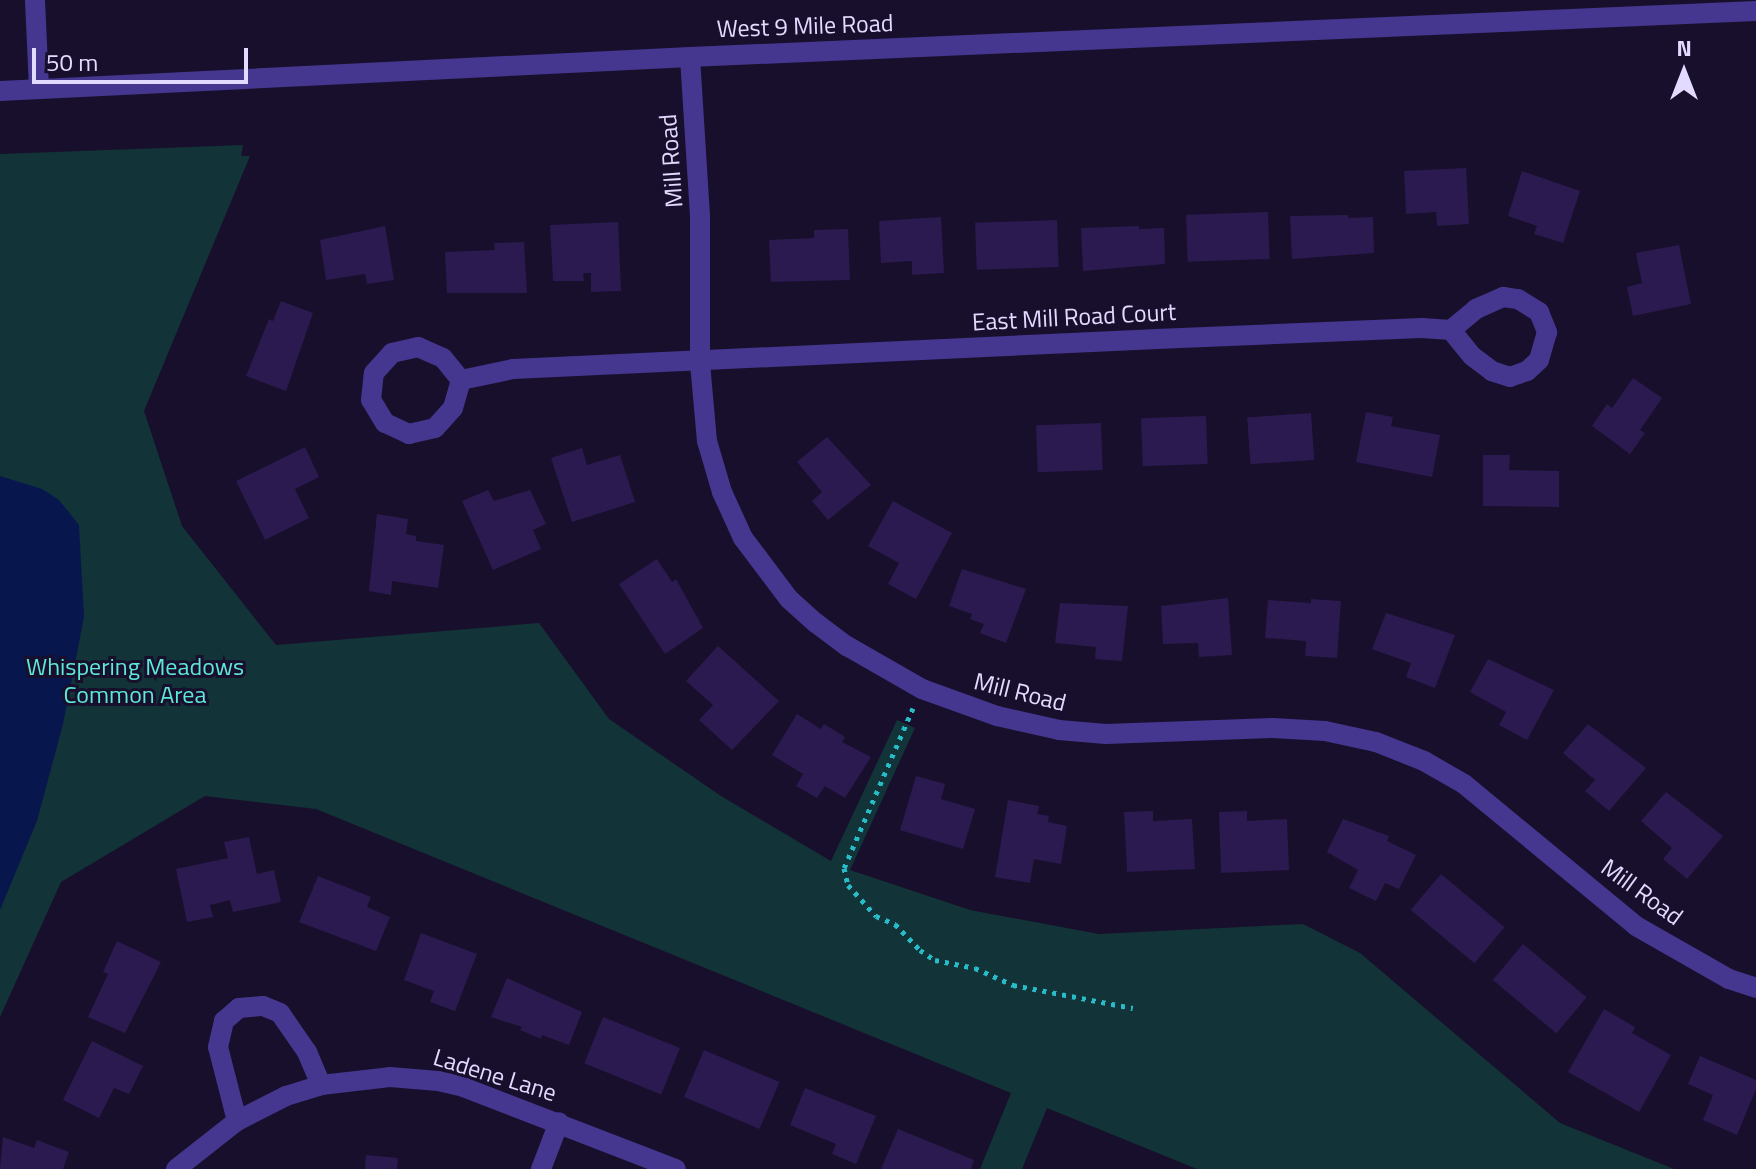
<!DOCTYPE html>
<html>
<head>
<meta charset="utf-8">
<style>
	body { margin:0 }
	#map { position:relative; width:1756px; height:1169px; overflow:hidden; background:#180f2c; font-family:"Titillium Web",sans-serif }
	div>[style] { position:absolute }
	.green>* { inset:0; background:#123337 }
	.water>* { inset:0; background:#07174e }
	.building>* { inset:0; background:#2b1a4f; transform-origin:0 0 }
	.path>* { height:5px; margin-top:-2.5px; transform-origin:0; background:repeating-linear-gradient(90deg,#27bcc7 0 4px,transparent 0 10px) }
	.minor>* { height:20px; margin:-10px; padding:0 10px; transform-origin:10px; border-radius:10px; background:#45378f }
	span { translate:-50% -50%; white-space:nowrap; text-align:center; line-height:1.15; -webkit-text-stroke:6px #180f2c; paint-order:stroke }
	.street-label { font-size:24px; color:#e3daff }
	.park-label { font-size:24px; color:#5ce9d8 }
	.north { position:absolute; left:1644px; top:32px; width:80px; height:80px; -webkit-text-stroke:6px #180f2c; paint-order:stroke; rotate:0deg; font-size:22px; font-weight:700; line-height:32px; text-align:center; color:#e3daff }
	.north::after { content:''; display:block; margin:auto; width:28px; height:36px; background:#e3daff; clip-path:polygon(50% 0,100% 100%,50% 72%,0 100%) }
	.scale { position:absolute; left:32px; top:48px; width:216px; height:36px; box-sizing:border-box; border:4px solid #e3daff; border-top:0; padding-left:10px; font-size:24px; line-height:28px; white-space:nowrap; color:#e3daff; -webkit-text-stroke:6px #180f2c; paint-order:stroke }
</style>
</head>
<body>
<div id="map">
	<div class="green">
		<i style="clip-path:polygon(243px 145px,241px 156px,250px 156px,144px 411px,182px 526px,276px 645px,539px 623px,609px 719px,721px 796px,831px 861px,897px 720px,915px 728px,850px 870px,970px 910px,1099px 934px,1303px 924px,1360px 953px,1560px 1123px,1674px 1169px,1197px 1169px,1047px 1108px,1022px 1169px,980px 1169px,1011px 1093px,316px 809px,205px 796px,61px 882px,0 1017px,0 154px)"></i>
	</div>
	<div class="water">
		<i style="clip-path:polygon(0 476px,42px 489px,59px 500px,79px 525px,84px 617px,63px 724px,37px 821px,0 910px)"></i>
	</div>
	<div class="building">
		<i style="clip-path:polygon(1466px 168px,1469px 224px,1437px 226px,1436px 212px,1406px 214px,1404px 171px)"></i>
		<i style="clip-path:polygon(1522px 171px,1580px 191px,1563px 243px,1534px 234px,1537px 226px,1508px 216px)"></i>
		<i style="left:1268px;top:212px;width:47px;height:82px;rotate:88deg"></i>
		<i style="clip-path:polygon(1348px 215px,1348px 218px,1373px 217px,1374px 253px,1292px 259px,1290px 216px)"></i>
		<i style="clip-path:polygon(941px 217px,944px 273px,912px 275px,912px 261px,881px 263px,879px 221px)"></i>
		<i style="left:1057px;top:220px;width:47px;height:82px;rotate:88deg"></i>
		<i style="clip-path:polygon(618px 222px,621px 291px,591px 292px,591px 273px,583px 273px,584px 281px,553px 281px,550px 225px)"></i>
		<i style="clip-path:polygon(385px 226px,394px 280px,367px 284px,365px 274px,326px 280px,320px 240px)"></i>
		<i style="clip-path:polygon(1139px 226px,1139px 229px,1164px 228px,1165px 264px,1083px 271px,1081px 228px)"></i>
		<i style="clip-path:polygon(848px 229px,850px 280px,771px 282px,769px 240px,814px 238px,814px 230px)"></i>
		<i style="clip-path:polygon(524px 242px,527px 293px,447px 293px,445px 252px,495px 250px,494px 243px)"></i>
		<i style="clip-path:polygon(1679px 245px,1691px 304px,1633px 316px,1627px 287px,1642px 283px,1636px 253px)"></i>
		<i style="clip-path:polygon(281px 301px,313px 313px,286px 391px,246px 376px,269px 319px,273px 321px)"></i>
		<i style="clip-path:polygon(1633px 378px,1662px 398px,1640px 430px,1645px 433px,1630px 454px,1592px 426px,1607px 404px,1612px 408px)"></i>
		<i style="clip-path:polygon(1366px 412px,1393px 417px,1391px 426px,1440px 435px,1432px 477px,1356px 462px)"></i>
		<i style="left:1311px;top:413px;width:47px;height:64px;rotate:86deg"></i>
		<i style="left:1206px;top:416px;width:48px;height:65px;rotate:88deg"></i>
		<i style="left:1101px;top:423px;width:47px;height:65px;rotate:88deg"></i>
		<i style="clip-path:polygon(827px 437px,871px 485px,828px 520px,812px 501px,822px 492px,797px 462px)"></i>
		<i style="clip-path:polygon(305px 447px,319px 477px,295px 489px,309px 518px,265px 540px,236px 481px)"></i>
		<i style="clip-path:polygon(582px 448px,587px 465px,620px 455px,635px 502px,572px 522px,551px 458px)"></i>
		<i style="clip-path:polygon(1483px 455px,1510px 455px,1509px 470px,1559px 471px,1559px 507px,1483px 506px)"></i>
		<i style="clip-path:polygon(488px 490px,494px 501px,530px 490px,546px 524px,533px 530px,541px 549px,493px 570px,462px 501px)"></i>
		<i style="clip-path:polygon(893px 501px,952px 533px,916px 599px,888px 584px,899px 563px,868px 546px)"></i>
		<i style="clip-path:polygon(377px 514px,408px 519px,406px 534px,416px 536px,416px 541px,444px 545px,438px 588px,392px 581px,391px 595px,369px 591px)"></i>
		<i style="clip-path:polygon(657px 559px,672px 582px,676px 579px,703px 628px,665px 654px,619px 584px)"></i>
		<i style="clip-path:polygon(962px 569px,1026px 589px,1006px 643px,980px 633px,984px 624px,970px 619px,972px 614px,949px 606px)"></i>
		<i style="clip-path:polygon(1228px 598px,1232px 655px,1199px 657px,1198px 643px,1163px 644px,1161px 606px)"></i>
		<i style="clip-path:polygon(1311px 599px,1341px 601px,1337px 658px,1305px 656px,1306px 641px,1265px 638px,1268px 600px,1311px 603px)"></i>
		<i style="clip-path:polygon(1060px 603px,1128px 606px,1122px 661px,1095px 659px,1096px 647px,1055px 643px)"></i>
		<i style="clip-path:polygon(1386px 613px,1455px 635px,1435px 688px,1406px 677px,1411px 663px,1372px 649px)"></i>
		<i style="clip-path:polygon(718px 646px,779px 701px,732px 750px,699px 720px,713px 705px,686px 681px)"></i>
		<i style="clip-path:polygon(1488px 659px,1554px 690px,1527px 740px,1499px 725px,1506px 712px,1470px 692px)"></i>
		<i style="clip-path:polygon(797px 714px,821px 729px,824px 724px,845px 737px,842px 742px,871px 757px,845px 798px,825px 786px,817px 798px,796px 786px,803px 774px,772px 755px)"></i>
		<i style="clip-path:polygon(1588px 724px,1646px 768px,1609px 811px,1585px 791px,1595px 780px,1563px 753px)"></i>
		<i style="clip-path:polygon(916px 776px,945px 784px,941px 799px,975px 809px,963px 849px,900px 830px)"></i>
		<i style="clip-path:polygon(1666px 792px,1723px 836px,1687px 879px,1663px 859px,1672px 848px,1641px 821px)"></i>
		<i style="clip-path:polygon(1008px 800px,1039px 806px,1037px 814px,1049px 816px,1048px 822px,1067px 826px,1061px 864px,1034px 859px,1030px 883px,995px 877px)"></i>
		<i style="clip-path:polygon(1153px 811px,1153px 821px,1192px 819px,1195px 869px,1127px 872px,1124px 812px)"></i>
		<i style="clip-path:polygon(1247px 811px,1247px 821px,1287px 819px,1289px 870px,1221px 873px,1219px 812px)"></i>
		<i style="clip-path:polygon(1343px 819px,1389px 836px,1387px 841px,1416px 855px,1399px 889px,1385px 883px,1376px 901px,1349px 888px,1358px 870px,1327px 852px)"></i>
		<i style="clip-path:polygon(249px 837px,257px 874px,274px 870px,281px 902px,233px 912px,230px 900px,210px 905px,213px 917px,187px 922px,176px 869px,228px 858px,224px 842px)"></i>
		<i style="left:1441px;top:874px;width:83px;height:47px;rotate:40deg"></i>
		<i style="clip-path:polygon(318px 876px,371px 897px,367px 907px,390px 917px,376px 951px,299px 922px)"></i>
		<i style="clip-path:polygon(421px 933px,477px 954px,455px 1011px,430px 1002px,434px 991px,404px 980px)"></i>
		<i style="clip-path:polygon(117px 941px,161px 962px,125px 1033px,88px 1017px,108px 974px,103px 972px)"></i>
		<i style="left:1523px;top:944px;width:83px;height:47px;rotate:40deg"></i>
		<i style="clip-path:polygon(507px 978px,582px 1012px,569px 1045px,542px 1035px,541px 1039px,520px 1030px,522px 1027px,491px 1017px)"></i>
		<i style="clip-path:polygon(1604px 1009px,1635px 1027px,1632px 1033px,1671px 1055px,1639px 1112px,1568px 1072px)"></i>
		<i style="left:603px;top:1017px;width:83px;height:50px;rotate:22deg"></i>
		<i style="clip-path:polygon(92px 1041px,143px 1066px,129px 1094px,114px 1088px,99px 1118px,63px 1100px)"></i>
		<i style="left:704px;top:1050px;width:82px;height:51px;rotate:23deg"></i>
		<i style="clip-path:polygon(1700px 1056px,1756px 1080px,1756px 1089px,1737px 1135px,1703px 1120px,1713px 1095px,1688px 1084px)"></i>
		<i style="clip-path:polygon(805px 1088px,876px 1116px,856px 1164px,832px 1154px,836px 1144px,790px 1125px)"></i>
		<i style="clip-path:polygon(898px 1129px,974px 1160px,971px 1169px,881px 1169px)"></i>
		<i style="clip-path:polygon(3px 1137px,34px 1148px,37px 1140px,69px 1152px,63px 1169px,0 1169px)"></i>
		<i style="clip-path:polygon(366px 1155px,398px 1158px,397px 1169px,365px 1169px)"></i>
	</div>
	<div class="path">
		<i style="left:913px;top:708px;width:174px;rotate:113.3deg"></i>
		<i style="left:844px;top:868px;width:17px;rotate:77deg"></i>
		<i style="left:848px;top:885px;width:42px;rotate:47.9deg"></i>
		<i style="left:876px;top:916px;width:21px;rotate:23deg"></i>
		<i style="left:895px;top:924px;width:36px;rotate:46deg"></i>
		<i style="left:920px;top:950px;width:18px;rotate:34deg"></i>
		<i style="left:935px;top:960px;width:41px;rotate:11.3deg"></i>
		<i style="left:975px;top:968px;width:42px;rotate:24.1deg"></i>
		<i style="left:1013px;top:985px;width:122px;rotate:10.9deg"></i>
	</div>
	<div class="minor">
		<i style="left:35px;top:0;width:89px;rotate:87.4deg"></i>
		<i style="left:690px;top:57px;width:158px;rotate:86.4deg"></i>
		<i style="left:700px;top:215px;width:148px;rotate:90deg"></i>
		<i style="left:700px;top:363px;width:78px;rotate:84.9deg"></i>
		<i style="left:707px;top:441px;width:53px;rotate:73.6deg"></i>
		<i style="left:722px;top:492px;width:51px;rotate:65.5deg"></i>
		<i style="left:743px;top:538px;width:76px;rotate:53deg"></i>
		<i style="left:789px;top:599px;width:36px;rotate:42deg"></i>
		<i style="left:816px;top:623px;width:39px;rotate:37deg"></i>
		<i style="left:847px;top:646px;width:86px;rotate:29.8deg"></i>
		<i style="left:922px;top:689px;width:80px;rotate:19.8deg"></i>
		<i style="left:997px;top:716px;width:64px;rotate:12.7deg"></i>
		<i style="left:1059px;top:730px;width:47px;rotate:4.9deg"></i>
		<i style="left:1106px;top:734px;width:167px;rotate:-2.1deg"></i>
		<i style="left:1273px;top:728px;width:52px;rotate:3.3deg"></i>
		<i style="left:1325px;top:731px;width:52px;rotate:12.2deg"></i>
		<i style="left:1376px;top:742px;width:52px;rotate:21.6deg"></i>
		<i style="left:1424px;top:761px;width:46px;rotate:29.9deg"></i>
		<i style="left:1464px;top:784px;width:223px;rotate:39.5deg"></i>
		<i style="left:1636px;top:926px;width:107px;rotate:29.7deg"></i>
		<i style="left:1729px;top:979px;width:28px;rotate:18deg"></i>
		<i style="left:0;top:91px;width:691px;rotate:-2.82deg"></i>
		<i style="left:690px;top:57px;width:1067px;rotate:-2.47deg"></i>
		<i style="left:1503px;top:297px;width:15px;rotate:8deg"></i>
		<i style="left:1518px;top:299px;width:25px;rotate:32deg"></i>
		<i style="left:1539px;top:312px;width:22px;rotate:68deg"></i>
		<i style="left:1547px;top:332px;width:29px;rotate:106deg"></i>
		<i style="left:1539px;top:360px;width:16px;rotate:137deg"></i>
		<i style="left:1527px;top:371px;width:18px;rotate:161deg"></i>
		<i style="left:1510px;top:377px;width:19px;rotate:-162deg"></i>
		<i style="left:1492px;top:371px;width:25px;rotate:-143deg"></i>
		<i style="left:1472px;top:356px;width:33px;rotate:-129deg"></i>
		<i style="left:1451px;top:330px;width:33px;rotate:-40deg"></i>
		<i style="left:1476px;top:309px;width:30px;rotate:-24deg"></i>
		<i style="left:418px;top:347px;width:27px;rotate:24deg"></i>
		<i style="left:443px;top:358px;width:28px;rotate:51deg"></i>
		<i style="left:461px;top:380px;width:29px;rotate:106deg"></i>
		<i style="left:453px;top:408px;width:27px;rotate:132deg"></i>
		<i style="left:435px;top:428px;width:27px;rotate:167deg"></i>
		<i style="left:409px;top:434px;width:26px;rotate:-155deg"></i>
		<i style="left:385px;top:423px;width:27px;rotate:-121deg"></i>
		<i style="left:371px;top:400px;width:27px;rotate:-84deg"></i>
		<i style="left:374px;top:373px;width:27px;rotate:-48deg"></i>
		<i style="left:392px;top:353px;width:27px;rotate:-13deg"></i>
		<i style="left:461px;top:380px;width:53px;rotate:-11.9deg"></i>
		<i style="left:513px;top:369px;width:645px;rotate:-2.67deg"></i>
		<i style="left:1157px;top:339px;width:265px;rotate:-2.4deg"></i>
		<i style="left:1422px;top:328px;width:29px;rotate:4deg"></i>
		<i style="left:237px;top:1121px;width:76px;rotate:-104.4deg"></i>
		<i style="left:218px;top:1047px;width:27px;rotate:-77deg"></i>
		<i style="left:224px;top:1021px;width:20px;rotate:-41deg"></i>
		<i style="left:239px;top:1008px;width:24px;rotate:-5deg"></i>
		<i style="left:263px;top:1006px;width:18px;rotate:22deg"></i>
		<i style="left:280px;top:1013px;width:47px;rotate:55.3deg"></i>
		<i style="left:307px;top:1052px;width:36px;rotate:67deg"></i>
		<i style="left:176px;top:1169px;width:78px;rotate:-38.2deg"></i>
		<i style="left:237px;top:1121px;width:55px;rotate:-27deg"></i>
		<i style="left:286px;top:1096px;width:37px;rotate:-17deg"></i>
		<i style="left:321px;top:1085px;width:69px;rotate:-6.6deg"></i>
		<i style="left:390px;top:1077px;width:48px;rotate:4.8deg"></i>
		<i style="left:438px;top:1081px;width:26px;rotate:13deg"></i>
		<i style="left:463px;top:1087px;width:228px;rotate:21.1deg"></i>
		<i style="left:541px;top:1169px;width:50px;rotate:-69deg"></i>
	</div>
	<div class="street-label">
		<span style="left:805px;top:26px;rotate:-2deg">West 9 Mile Road</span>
		<span style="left:671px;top:161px;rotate:-94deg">Mill Road</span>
		<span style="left:1074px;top:317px;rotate:-3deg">East Mill Road Court</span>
		<span style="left:1020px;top:692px;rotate:14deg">Mill Road</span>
		<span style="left:1642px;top:892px;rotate:36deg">Mill Road</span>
		<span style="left:495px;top:1075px;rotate:17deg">Ladene Lane</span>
	</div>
	<div class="park-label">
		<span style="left:135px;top:681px">Whispering Meadows<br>Common Area</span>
	</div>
	<div class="north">N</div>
	<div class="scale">50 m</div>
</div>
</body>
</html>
